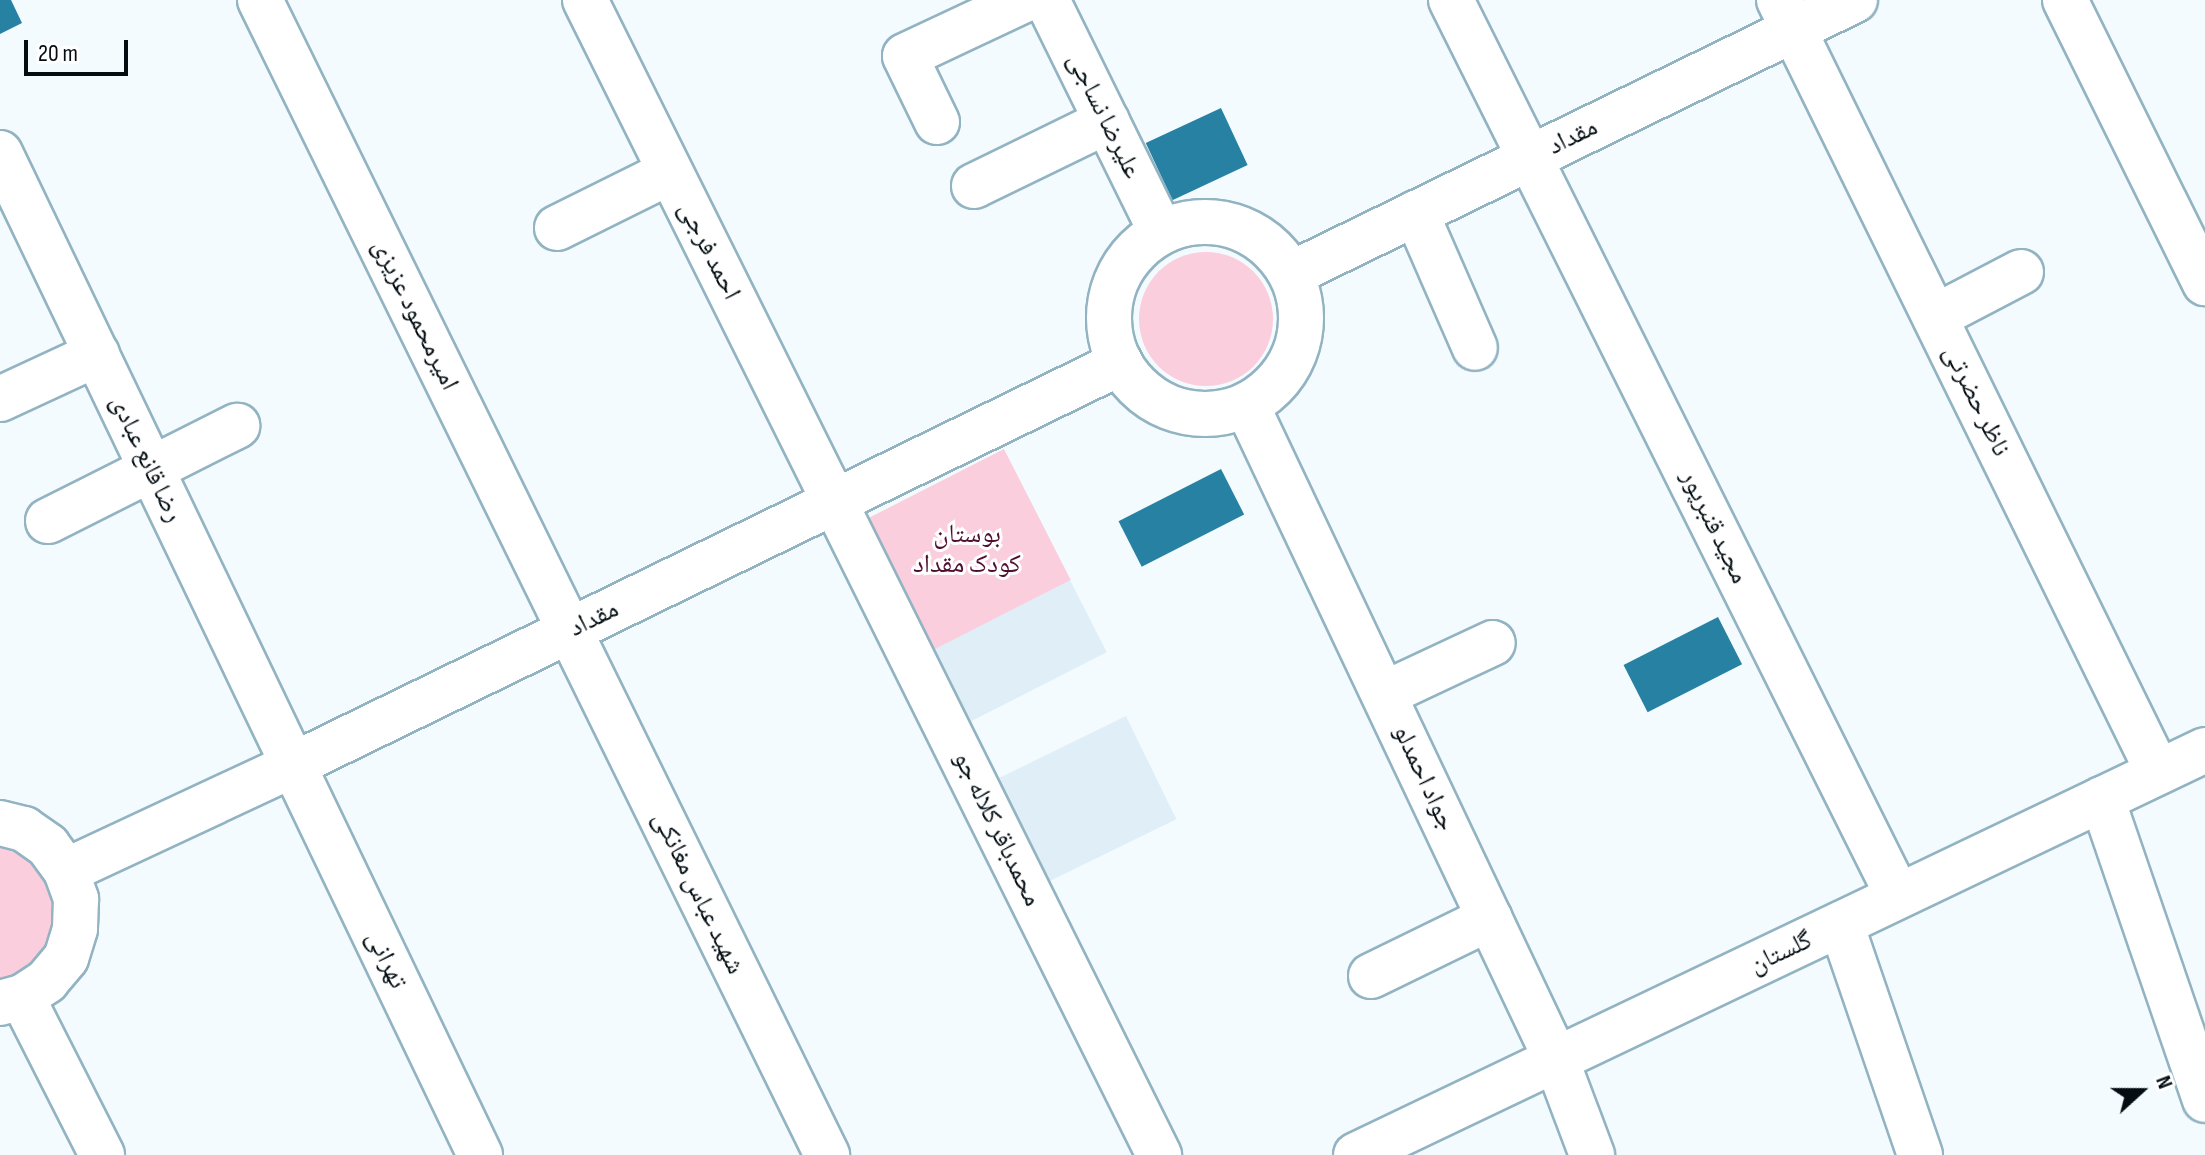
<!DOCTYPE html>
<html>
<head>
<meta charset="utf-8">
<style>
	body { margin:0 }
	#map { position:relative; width:2205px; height:1155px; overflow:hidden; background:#f4fbfe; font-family:"Sofia Sans Condensed","Noto Naskh Arabic",sans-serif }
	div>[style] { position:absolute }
	.built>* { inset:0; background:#e0eff7; transform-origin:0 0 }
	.green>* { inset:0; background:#facedd; transform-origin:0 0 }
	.round { border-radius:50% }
	.building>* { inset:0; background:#2681a3; transform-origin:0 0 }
	.roads { filter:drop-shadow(2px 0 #92b3c2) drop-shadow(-2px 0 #92b3c2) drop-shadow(0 2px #92b3c2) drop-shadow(0 -2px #92b3c2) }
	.minor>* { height:44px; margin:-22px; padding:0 22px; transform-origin:22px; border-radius:22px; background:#fff }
	.minor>.ring { margin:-22px; padding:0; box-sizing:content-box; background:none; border:44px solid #fff; border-radius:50% }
	span { translate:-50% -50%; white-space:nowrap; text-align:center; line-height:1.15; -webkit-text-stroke:6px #fff; paint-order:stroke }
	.street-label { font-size:26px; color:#030d12 }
	.park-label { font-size:26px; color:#510f30 }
	.north { position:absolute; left:2101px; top:1051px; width:80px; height:80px; -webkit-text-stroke:6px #fff; paint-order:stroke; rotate:69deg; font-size:22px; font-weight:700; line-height:32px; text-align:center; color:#030d12 }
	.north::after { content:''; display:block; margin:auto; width:28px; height:36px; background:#030d12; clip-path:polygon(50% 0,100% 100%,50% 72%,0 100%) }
	.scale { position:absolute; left:24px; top:40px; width:104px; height:36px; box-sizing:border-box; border:4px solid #030d12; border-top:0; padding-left:10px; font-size:24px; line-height:28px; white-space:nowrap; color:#030d12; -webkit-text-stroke:6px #fff; paint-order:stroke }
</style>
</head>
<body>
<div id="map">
	<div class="built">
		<i style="left:1070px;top:580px;width:81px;height:155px;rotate:63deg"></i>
		<i style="left:1126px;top:716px;width:115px;height:143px;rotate:64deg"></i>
	</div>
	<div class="green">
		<i class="round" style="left:1139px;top:252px;width:134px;height:134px"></i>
		<i style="left:1004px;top:449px;width:147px;height:156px;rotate:63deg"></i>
		<i style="clip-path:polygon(0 837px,47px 867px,63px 914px,47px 961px,0 989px)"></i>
	</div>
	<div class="building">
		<i style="clip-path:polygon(0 0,11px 0,22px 23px,0 34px)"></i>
		<i style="left:1221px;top:108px;width:63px;height:83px;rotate:65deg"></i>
		<i style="left:1221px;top:469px;width:51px;height:115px;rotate:63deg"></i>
		<i style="left:1718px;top:617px;width:53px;height:106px;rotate:63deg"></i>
	</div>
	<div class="roads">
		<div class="minor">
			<i style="left:260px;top:0;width:1287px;rotate:63.85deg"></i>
			<i style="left:585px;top:0;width:1290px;rotate:63.57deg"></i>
			<i style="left:1047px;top:0;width:258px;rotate:63.8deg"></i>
			<i style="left:1451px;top:0;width:1001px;rotate:63.49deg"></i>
			<i style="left:1779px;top:0;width:860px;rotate:63.85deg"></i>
			<i style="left:2065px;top:0;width:316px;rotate:63.7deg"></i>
			<i style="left:937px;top:122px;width:73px;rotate:-115.9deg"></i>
			<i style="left:905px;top:56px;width:132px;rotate:-25.2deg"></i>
			<i style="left:0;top:153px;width:1111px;rotate:64.4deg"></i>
			<i style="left:974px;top:186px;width:148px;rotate:-26deg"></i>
			<i style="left:1416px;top:213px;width:147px;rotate:66.4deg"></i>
			<i class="ring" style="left:1109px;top:222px;width:148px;height:148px"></i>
			<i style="left:557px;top:228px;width:126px;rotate:-26.4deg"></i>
			<i style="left:1291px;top:274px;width:627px;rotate:-25.91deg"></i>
			<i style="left:1935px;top:317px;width:97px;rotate:-27.6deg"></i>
			<i style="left:0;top:399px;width:107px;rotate:-24.9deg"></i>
			<i style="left:1247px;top:406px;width:722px;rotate:64.68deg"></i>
			<i style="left:1556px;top:1059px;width:103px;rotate:69.4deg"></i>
			<i style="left:48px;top:521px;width:212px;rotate:-26.7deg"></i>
			<i style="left:1384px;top:694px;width:120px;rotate:-25.1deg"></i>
			<i style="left:2102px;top:799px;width:318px;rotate:71.1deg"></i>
			<i style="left:0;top:823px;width:25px;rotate:14deg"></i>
			<i style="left:24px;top:829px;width:29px;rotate:35deg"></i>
			<i style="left:48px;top:846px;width:31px;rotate:54deg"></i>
			<i style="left:66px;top:871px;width:30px;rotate:70deg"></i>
			<i style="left:76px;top:899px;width:30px;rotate:92deg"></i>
			<i style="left:75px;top:929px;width:30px;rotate:107deg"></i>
			<i style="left:66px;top:958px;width:30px;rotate:130deg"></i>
			<i style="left:47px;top:981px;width:30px;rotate:147deg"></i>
			<i style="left:22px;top:997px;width:23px;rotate:165deg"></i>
			<i style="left:66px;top:871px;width:251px;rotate:-25deg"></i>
			<i style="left:293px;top:765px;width:920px;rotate:-25.92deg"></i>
			<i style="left:1841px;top:924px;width:244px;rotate:71.1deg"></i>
			<i style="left:1371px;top:976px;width:132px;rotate:-26deg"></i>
			<i style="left:22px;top:997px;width:177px;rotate:63.1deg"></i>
			<i style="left:1356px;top:1155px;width:941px;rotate:-25.5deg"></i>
		</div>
	</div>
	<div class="street-label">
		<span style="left:1104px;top:116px;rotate:64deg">علیرضا نساجی</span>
		<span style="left:1573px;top:137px;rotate:-26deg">مقداد</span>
		<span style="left:709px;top:251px;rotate:63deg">احمد فرجی</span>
		<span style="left:415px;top:315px;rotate:64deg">امیرمحمود عزیزی</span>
		<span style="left:1976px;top:401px;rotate:64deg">ناظر حضرتی</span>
		<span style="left:146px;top:459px;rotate:65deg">رضا قانع عبادی</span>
		<span style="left:1714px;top:527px;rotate:64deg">مجید قنبرپور</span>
		<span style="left:594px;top:619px;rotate:-26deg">مقداد</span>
		<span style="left:1424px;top:778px;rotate:65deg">جواد احمدلو</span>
		<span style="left:997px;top:829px;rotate:64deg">محمدباقر کلاله جو</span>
		<span style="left:698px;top:893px;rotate:64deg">شهید عباس مغانکی</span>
		<span style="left:1781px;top:953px;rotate:-25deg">گلستان</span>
		<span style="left:386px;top:960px;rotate:64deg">تهرانی</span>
	</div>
	<div class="park-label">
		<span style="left:967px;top:550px">بوستان<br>کودک مقداد</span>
	</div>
	<div class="north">N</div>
	<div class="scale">20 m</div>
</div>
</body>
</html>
